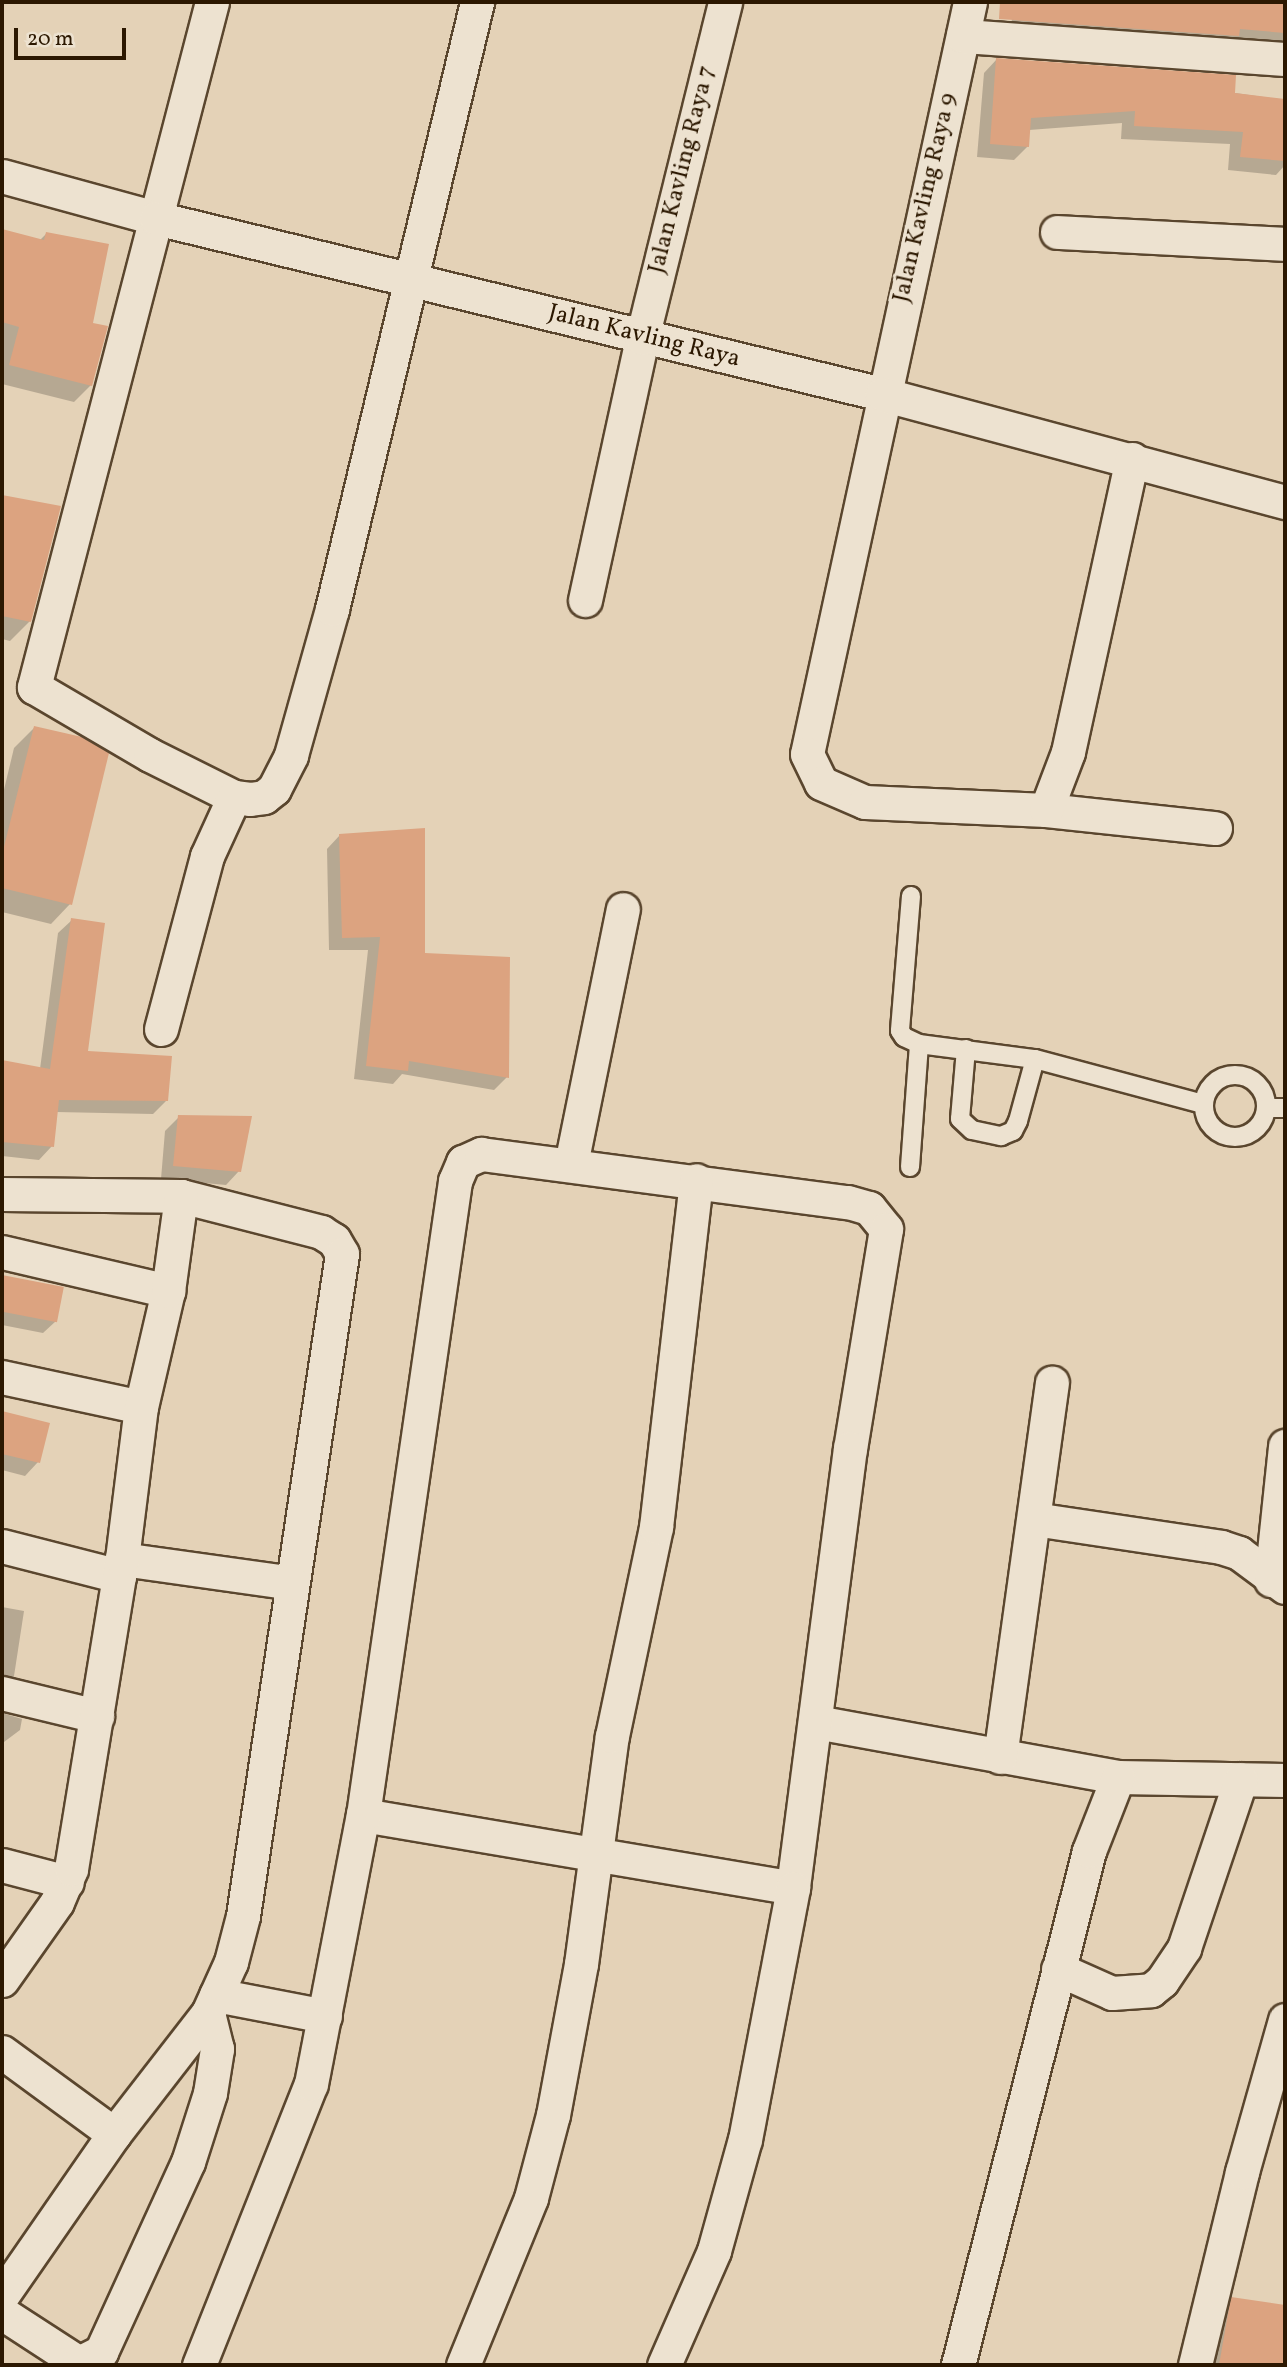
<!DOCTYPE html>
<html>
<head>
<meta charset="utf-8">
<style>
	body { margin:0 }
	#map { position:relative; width:1287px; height:2367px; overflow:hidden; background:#e4d2b7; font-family:Vollkorn,serif }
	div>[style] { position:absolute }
	.shadow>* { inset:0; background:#0003 }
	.building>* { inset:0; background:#dca380; transform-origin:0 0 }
	.roads { filter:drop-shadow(2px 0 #5a462e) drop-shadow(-2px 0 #5a462e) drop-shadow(0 2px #5a462e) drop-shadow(0 -2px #5a462e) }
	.lane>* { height:18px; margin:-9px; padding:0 9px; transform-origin:9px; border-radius:9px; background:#ede2d0 }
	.lane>.ring { margin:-9px; padding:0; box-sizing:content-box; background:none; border:18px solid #ede2d0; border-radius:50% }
	.street>* { height:33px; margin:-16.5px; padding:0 16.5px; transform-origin:16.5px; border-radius:16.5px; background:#ede2d0 }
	span { translate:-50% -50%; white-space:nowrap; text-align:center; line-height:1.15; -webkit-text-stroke:6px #ede2d0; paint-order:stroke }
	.street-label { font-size:24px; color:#2c1801 }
	.frame { position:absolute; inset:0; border:4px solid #2c1801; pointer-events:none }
	.scale { position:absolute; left:14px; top:28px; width:112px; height:32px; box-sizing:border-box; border:4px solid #2c1801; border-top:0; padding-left:9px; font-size:21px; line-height:24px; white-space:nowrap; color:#2c1801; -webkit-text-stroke:5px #ede2d0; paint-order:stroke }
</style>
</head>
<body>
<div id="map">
	<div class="shadow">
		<i style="clip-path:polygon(1013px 2px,1285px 2px,1285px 38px,1277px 46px,1011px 33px)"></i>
		<i style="clip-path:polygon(997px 59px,1285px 100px,1285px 165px,1276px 175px,1228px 170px,1230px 144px,1121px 139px,1122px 123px,1029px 130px,1028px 146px,1014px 160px,977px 157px,984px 73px)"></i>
		<i style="clip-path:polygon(2px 231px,39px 241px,46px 234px,91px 324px,91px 385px,74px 402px,2px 384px)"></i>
		<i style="clip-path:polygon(2px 497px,59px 507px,30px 621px,10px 641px,2px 639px)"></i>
		<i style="clip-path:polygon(34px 728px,70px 904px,51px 924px,2px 912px,2px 798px,14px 748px)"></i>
		<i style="clip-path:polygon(340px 835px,507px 1077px,494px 1090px,402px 1074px,393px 1084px,354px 1079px,368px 950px,329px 950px,327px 849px)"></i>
		<i style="clip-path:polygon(72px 920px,86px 1053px,166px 1101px,153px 1114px,56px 1112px,52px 1146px,39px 1160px,2px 1156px,2px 1062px,40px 1069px,58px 933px)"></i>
		<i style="clip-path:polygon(179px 1117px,239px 1171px,226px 1185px,161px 1179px,165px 1131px)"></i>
		<i style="clip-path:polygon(2px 1277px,62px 1288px,56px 1321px,43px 1333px,2px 1325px)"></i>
		<i style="clip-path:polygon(2px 1413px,48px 1424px,38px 1462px,25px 1476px,2px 1470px)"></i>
		<i style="clip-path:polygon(2px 1607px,24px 1611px,14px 1676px,2px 1688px)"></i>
		<i style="clip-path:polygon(2px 1713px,22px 1719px,20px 1730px,4px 1742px,2px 1752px)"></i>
		<i style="clip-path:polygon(1232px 2299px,1280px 2306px,1263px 2365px,1208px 2365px,1219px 2312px)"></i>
	</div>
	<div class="building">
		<i style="clip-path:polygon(1000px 2px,1285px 2px,1285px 33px,1240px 29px,1239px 36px,999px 19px)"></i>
		<i style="clip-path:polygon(996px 58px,1236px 75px,1235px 93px,1285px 99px,1285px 161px,1240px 157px,1243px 132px,1134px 126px,1135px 111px,1031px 118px,1029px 147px,990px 144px)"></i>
		<i style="clip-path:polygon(2px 229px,44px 240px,46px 232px,109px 244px,93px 323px,108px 326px,92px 386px,9px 365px,19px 327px,2px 322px)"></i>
		<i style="clip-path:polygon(2px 495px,61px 506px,31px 622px,2px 616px)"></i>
		<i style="clip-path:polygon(34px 726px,82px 737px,109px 753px,72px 905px,2px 888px,2px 855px)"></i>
		<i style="clip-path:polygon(425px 828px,425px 953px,510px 957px,509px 1078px,409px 1061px,408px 1071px,366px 1066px,380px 937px,342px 938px,339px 834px)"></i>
		<i style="clip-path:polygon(71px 918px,105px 923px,88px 1051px,172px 1056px,168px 1101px,59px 1100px,54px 1147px,2px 1142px,2px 1060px,50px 1069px)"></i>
		<i style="clip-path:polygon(178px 1115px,252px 1116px,241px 1172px,173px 1166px)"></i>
		<i style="left:2px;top:1275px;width:63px;height:36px;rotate:11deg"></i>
		<i style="clip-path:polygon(2px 1411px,50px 1423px,40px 1463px,2px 1454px)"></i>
		<i style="clip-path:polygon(1231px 2297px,1285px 2305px,1285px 2365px,1219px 2365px)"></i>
	</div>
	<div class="roads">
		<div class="lane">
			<i style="left:911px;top:896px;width:135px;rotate:94.7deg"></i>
			<i style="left:900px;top:1031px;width:7px;rotate:56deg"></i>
			<i style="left:904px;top:1037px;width:17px;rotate:25deg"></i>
			<i style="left:919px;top:1044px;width:117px;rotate:7.4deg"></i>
			<i style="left:1035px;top:1059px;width:174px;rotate:15deg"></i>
			<i style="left:966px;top:1049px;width:70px;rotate:94.9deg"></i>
			<i style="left:960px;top:1119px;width:16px;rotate:43deg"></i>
			<i style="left:972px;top:1130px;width:30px;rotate:12deg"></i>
			<i style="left:1001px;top:1136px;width:13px;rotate:-23deg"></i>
			<i style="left:1013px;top:1131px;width:11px;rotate:-63deg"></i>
			<i style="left:1018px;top:1121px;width:64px;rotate:-74.7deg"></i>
			<i class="ring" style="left:1204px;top:1075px;width:44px;height:44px"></i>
			<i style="left:1267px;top:1108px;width:18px"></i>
			<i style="left:910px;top:1167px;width:123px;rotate:-85.8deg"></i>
		</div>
		<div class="street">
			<i style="left:212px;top:2px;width:708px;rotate:104.57deg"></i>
			<i style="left:34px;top:687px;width:134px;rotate:30.4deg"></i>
			<i style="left:150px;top:755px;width:94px;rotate:26.6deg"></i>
			<i style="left:234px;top:797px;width:16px;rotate:7deg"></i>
			<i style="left:250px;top:799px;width:14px;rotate:-8deg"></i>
			<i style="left:264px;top:797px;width:13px;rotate:-39deg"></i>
			<i style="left:274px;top:789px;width:38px;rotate:-63deg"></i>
			<i style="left:291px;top:755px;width:152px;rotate:-74.3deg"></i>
			<i style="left:332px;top:609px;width:624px;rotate:-76.56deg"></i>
			<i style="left:970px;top:2px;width:769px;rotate:102.23deg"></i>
			<i style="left:807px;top:754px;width:32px;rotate:64deg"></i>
			<i style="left:821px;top:783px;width:48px;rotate:23.4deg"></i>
			<i style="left:865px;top:802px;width:181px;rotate:2.5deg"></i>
			<i style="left:1046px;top:810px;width:170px;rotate:6.1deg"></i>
			<i style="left:963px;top:36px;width:323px;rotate:4.1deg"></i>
			<i style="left:2px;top:176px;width:160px;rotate:15.3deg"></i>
			<i style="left:156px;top:218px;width:747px;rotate:13.63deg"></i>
			<i style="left:882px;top:394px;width:417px;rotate:15deg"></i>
			<i style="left:1057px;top:232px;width:228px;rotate:3deg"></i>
			<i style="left:585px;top:600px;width:268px;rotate:-77.7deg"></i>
			<i style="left:642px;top:338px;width:346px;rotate:-76.1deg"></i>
			<i style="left:1046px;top:810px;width:62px;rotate:-69.2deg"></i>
			<i style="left:1068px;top:752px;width:300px;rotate:-77.7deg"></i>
			<i style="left:161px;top:1029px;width:179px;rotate:-75.1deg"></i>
			<i style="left:207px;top:856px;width:65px;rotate:-65.4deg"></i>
			<i style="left:571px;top:1164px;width:260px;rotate:-78.5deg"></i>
			<i style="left:2px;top:1194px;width:179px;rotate:0.6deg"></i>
			<i style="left:181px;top:1196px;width:145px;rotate:14.4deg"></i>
			<i style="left:321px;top:1232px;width:15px;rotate:32deg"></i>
			<i style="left:334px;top:1240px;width:16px;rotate:60deg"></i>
			<i style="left:342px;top:1254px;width:669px;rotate:98.51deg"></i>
			<i style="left:243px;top:1916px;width:48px;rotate:104.6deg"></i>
			<i style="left:231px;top:1962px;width:56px;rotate:114.3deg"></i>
			<i style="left:208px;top:2013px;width:153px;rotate:127.8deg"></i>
			<i style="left:114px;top:2134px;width:197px;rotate:124.7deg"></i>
			<i style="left:2px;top:1252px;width:171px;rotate:13.2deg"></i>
			<i style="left:2px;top:1377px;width:142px;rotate:12.2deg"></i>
			<i style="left:1034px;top:1519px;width:189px;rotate:8.5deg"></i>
			<i style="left:1221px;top:1547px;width:19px;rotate:18deg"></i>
			<i style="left:1239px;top:1553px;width:57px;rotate:36.5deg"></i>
			<i style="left:2px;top:1546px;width:121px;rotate:14.4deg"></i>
			<i style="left:122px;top:1559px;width:172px;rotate:8deg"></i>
			<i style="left:1271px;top:1580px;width:135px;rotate:-84deg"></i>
			<i style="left:2px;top:1693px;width:98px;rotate:13.6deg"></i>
			<i style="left:816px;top:1722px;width:307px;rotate:10.3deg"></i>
			<i style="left:1118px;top:1777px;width:167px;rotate:1deg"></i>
			<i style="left:1000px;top:1757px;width:378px;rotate:-82.1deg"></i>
			<i style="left:363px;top:1815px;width:436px;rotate:9.6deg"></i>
			<i style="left:2px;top:1865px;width:67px;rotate:14.7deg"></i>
			<i style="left:1058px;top:1969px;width:59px;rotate:24deg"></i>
			<i style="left:1112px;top:1993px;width:39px;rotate:-4deg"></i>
			<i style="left:1151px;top:1990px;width:14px;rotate:-39deg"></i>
			<i style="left:1162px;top:1981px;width:40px;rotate:-56deg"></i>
			<i style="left:1184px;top:1948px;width:178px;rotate:-71.4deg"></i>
			<i style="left:2px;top:1980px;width:95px;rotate:-54.8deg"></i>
			<i style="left:57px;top:1902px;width:36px;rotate:-67deg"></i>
			<i style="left:71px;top:1869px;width:314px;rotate:-80.7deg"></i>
			<i style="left:122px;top:1559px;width:153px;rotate:-82.9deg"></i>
			<i style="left:141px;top:1407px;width:119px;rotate:-76.9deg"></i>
			<i style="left:168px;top:1291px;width:96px;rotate:-82.2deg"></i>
			<i style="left:216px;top:1995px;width:111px;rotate:10.9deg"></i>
			<i style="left:2px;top:2052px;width:139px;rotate:36.2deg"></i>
			<i style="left:2px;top:2313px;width:92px;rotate:33deg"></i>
			<i style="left:79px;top:2363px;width:25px;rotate:-27deg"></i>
			<i style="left:101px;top:2352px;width:209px;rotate:-65.4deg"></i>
			<i style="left:188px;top:2162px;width:72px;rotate:-72.3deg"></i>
			<i style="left:210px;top:2093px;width:45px;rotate:-81deg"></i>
			<i style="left:217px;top:2049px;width:37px;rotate:-104deg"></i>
			<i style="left:199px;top:2365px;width:302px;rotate:-68.3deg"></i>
			<i style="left:311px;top:2084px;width:274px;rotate:-79.1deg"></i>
			<i style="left:363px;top:1815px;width:641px;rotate:-81.74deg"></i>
			<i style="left:455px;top:1181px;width:21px;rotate:-67deg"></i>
			<i style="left:463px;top:1162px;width:20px;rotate:-24deg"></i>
			<i style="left:481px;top:1154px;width:370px;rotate:7.5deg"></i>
			<i style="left:848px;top:1202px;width:22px;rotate:16deg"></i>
			<i style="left:869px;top:1208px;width:27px;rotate:51deg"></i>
			<i style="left:886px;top:1229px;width:222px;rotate:99.3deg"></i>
			<i style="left:850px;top:1448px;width:444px;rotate:97.4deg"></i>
			<i style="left:793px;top:1888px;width:256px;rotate:100.8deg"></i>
			<i style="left:745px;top:2139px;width:116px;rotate:105.5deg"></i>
			<i style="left:714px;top:2251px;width:124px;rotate:113.7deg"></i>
			<i style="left:463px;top:2365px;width:180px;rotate:-67.8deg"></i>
			<i style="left:531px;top:2198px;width:86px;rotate:-75.2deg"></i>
			<i style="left:553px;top:2115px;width:154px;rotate:-79.5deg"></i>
			<i style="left:581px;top:1964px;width:230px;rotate:-82.3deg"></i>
			<i style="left:612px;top:1736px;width:214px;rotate:-78.1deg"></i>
			<i style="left:656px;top:1527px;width:349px;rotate:-83.4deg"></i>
			<i style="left:958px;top:2365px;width:530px;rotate:-75.7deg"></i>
			<i style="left:1089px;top:1851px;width:79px;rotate:-68.6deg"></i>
			<i style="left:1195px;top:2365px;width:199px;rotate:-76.3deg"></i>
			<i style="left:1242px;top:2172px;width:158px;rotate:-74.2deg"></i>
		</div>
	</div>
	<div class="street-label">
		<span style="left:683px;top:170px;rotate:-76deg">Jalan Kavling Raya 7</span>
		<span style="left:926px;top:198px;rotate:-77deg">Jalan Kavling Raya 9</span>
		<span style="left:644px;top:337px;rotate:14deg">Jalan Kavling Raya</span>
	</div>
	<div class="frame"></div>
	<div class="scale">20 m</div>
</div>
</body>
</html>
